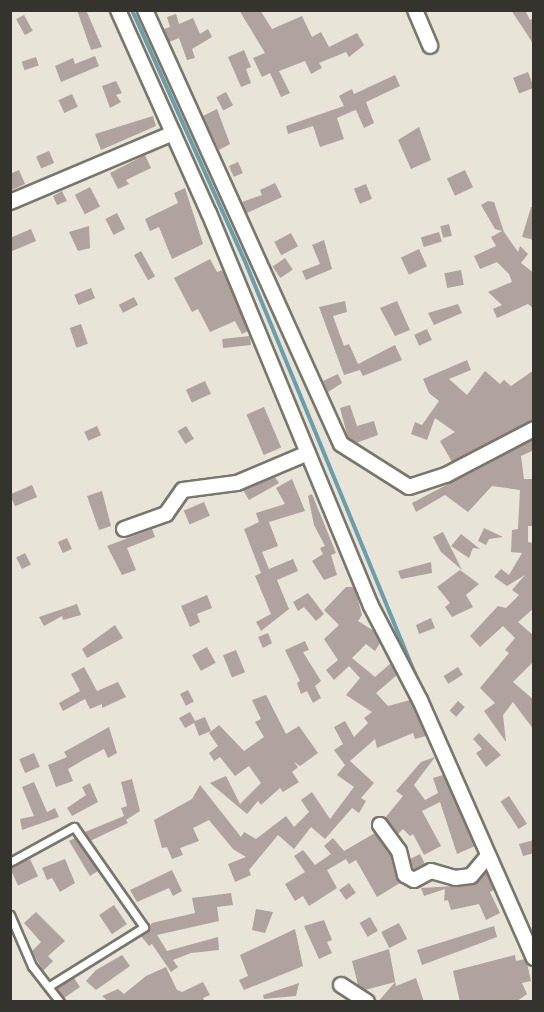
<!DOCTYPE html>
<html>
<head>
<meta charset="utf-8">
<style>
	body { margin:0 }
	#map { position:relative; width:544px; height:1012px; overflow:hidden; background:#e8e4d8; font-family:"Fira Sans Condensed",sans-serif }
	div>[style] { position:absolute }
	.stream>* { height:4px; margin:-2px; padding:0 2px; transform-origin:2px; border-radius:2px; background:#6c9dab }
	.building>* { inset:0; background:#b0a29e; transform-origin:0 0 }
	.roads { filter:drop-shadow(2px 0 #79766b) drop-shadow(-2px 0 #79766b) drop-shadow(0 2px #79766b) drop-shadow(0 -2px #79766b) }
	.service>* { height:7px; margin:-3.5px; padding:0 3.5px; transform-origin:3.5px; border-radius:3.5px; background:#fff }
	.minor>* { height:14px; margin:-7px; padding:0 7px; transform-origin:7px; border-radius:7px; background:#fff }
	span { translate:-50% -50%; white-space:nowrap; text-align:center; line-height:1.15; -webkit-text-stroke:4.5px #e8e4d8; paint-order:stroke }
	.frame { position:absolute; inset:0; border:12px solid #34332e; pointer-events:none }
</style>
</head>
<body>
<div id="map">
	<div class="stream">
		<i style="left:132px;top:10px;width:273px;rotate:65.8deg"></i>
		<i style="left:244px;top:259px;width:466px;rotate:67.6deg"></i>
	</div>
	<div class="building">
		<i style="clip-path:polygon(77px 10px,86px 10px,102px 47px,91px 50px)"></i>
		<i style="clip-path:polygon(239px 10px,260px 10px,272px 29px,302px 16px,312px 37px,321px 32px,329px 47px,357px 33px,364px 45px,349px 57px,346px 52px,319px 63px,322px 68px,311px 74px,305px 61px,279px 71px,290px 93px,281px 97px,270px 73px,262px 77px,253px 58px,265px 53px)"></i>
		<i style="clip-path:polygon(511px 10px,525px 10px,530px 20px,534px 17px,534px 45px)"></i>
		<i style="clip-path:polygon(176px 14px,179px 24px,193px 18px,200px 34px,208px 29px,212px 37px,192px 49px,195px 58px,187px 60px,179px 38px,169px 42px,164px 29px,170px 27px,167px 17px)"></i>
		<i style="left:24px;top:15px;width:18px;height:9px;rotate:61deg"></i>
		<i style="clip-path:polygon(244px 50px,251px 67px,246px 69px,251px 83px,241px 87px,228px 57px)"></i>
		<i style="clip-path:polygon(95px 56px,99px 66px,61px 82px,55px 66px,73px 58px,75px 64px)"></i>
		<i style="left:36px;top:57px;width:9px;height:15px;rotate:72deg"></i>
		<i style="left:528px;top:72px;width:17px;height:16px;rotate:69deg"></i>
		<i style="clip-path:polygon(395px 75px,400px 86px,366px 102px,374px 123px,364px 128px,356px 110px,353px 111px,337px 118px,344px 139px,320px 147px,313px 126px,288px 134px,286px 126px,344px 106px,339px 96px,344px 93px,352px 89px,354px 94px)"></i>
		<i style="clip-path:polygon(116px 81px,122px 93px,116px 95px,121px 102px,110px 108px,102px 86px)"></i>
		<i style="left:226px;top:92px;width:15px;height:11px;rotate:62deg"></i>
		<i style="left:72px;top:94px;width:14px;height:15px;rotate:65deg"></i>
		<i style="clip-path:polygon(217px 109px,230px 144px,219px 150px,203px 116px)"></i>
		<i style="clip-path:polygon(153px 116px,156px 126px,101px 150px,95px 134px)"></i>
		<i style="clip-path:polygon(419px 127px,431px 160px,411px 169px,398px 140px)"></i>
		<i style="left:49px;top:151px;width:13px;height:14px;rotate:67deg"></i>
		<i style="clip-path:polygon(145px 155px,151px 168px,126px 180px,129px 184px,118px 189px,110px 173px)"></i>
		<i style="left:238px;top:162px;width:12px;height:10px;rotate:66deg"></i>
		<i style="clip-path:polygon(19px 170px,25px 184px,10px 191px,10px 174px)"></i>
		<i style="left:465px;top:170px;width:19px;height:20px;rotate:65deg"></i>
		<i style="clip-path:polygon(275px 183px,282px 197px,247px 213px,242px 202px,262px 195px,260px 190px)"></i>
		<i style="left:366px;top:184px;width:16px;height:13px;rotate:68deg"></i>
		<i style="left:90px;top:187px;width:22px;height:17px;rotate:63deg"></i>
		<i style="clip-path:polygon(185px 188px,203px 244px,172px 259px,159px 227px,150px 231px,145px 219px,178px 203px,174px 193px)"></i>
		<i style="clip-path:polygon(62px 191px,67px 201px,57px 205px,53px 196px)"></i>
		<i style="clip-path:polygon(488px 201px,494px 202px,504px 232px,518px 252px,520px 246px,528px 254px,521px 263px,534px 273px,534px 309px,528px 304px,497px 318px,493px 309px,502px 305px,488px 292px,512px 282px,509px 274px,497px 262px,480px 269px,474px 256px,496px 246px,491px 237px,502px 231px,495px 229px,481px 205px)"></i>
		<i style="clip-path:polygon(531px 207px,534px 207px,534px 240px,522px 237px)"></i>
		<i style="left:117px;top:213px;width:18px;height:13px;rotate:63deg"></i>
		<i style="left:449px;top:224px;width:12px;height:9px;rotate:76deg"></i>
		<i style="clip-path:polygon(89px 226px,90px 248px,78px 251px,69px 232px)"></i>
		<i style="clip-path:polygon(31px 229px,36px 241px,10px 252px,10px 238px)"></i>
		<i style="left:439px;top:232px;width:10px;height:19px;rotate:73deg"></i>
		<i style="left:291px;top:233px;width:15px;height:19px;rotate:62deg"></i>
		<i style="clip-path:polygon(324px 240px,332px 269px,306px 280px,302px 271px,320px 264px,312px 245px)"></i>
		<i style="left:419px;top:249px;width:19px;height:20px;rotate:65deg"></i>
		<i style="left:141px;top:251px;width:29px;height:8px;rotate:61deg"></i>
		<i style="left:285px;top:258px;width:14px;height:15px;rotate:56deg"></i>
		<i style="clip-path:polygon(210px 259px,217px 272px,223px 270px,248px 331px,242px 334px,235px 321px,210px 332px,198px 309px,192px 312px,174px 278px)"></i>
		<i style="left:461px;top:270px;width:15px;height:17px;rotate:79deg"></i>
		<i style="left:91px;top:288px;width:11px;height:18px;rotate:68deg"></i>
		<i style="left:134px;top:297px;width:9px;height:17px;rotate:63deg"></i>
		<i style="clip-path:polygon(345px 301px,347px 312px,333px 316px,344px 346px,349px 344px,358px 364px,395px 345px,402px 360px,363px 376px,360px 370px,344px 375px,319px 307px)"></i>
		<i style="clip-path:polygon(397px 301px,410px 330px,395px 336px,380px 308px)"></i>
		<i style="clip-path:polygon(458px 304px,462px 313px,434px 325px,428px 313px)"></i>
		<i style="left:81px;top:324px;width:21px;height:12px;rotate:71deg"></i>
		<i style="left:427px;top:329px;width:12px;height:14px;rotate:66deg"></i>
		<i style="left:250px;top:336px;width:9px;height:28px;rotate:84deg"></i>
		<i style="clip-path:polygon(467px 360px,471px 370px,449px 379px,467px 395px,485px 371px,500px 384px,504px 380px,511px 386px,534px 370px,534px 420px,452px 462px,440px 441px,455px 432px,435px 418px,427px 440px,411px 434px,415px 422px,422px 425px,439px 401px,429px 393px,423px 379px)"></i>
		<i style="clip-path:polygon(338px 374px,342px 383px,328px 392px,323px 381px)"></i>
		<i style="left:205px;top:381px;width:14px;height:21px;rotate:65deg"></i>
		<i style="clip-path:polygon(350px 405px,357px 426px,374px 421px,378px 435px,356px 443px,348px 438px,340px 408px)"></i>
		<i style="left:264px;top:407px;width:44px;height:19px;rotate:67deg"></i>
		<i style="left:97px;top:426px;width:10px;height:14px;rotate:66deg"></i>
		<i style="left:186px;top:426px;width:15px;height:10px;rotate:58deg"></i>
		<i style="clip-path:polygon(534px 439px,534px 450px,521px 456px,524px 479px,534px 479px,534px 526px,528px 526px,528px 542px,534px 543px,534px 608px,518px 622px,534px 636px,534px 661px,513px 682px,534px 700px,534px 730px,513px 702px,503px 715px,506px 742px,484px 711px,495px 703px,480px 688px,509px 653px,505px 650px,515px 638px,503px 626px,480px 647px,470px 636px,498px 606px,506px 608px,519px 595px,512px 590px,525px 575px,507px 586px,494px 577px,501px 569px,509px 575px,522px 553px,511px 552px,512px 530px,518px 529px,520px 490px,492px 486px,468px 512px,445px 495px,416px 512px,412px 503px)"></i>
		<i style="clip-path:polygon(275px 477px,279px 483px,249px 500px,243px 490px)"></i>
		<i style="clip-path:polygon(292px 479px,305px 511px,269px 522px,278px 546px,262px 552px,269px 569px,293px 559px,298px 571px,277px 580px,289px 609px,261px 631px,256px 622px,271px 614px,255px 576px,261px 573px,244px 529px,259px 522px,256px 513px,285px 504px,276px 488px)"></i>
		<i style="left:32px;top:485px;width:13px;height:24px;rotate:67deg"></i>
		<i style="clip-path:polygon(102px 491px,111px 526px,99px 530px,87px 496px)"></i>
		<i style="clip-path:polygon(312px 494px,336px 553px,331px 555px,337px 575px,324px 580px,312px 561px,323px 554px,320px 548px,325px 546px,314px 525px,308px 496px)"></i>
		<i style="left:204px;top:502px;width:15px;height:22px;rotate:67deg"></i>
		<i style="clip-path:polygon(484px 528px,503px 537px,489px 539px,486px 545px,478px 541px)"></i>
		<i style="clip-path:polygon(152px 529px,155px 537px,127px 548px,136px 570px,122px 575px,107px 546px)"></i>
		<i style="clip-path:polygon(443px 532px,462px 570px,441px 552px,433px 537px)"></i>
		<i style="clip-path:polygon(461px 534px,480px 549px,473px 548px,469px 558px,451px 546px)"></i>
		<i style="left:67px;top:538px;width:12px;height:10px;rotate:66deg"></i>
		<i style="left:25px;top:553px;width:13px;height:10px;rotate:63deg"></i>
		<i style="clip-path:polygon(431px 562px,432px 573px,401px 579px,398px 571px)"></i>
		<i style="clip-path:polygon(460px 570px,479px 584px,466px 595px,473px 607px,452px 617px,445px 607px,450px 603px,437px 587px)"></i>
		<i style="clip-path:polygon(346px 587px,353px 587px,357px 596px,362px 615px,358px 621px,374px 631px,380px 643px,375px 651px,366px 644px,352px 658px,375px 677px,391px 663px,397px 675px,376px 693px,388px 706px,410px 700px,426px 736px,415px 739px,413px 733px,377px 748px,375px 739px,350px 761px,374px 783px,361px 798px,366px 801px,359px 813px,352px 808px,325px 839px,311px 827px,294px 849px,278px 835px,249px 870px,251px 875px,235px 882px,228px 864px,246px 857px,233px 849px,209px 820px,193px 828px,199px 841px,180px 848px,183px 855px,172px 859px,167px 847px,162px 848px,154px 820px,192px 799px,200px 785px,241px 837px,244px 832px,256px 839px,286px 816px,294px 827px,309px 812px,301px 800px,312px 792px,330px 819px,354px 787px,337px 775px,345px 765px,334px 750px,343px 744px,334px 727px,345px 721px,354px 737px,368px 723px,364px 718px,372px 712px,346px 695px,360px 678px,349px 666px,334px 680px,326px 670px,338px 660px,324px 639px,339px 625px,324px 610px)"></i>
		<i style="clip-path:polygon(308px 593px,324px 614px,316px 621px,304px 607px,298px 611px,293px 602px)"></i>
		<i style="clip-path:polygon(207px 595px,212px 608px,197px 614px,200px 622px,190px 627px,181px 606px)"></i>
		<i style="clip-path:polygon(77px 604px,81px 615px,63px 620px,62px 616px,44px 626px,39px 617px)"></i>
		<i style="clip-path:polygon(431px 618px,435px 628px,419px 634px,416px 625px)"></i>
		<i style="clip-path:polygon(115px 625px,123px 638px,87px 658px,82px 649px)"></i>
		<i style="clip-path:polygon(268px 633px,272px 643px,263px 648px,258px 637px)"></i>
		<i style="clip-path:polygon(305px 641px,309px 650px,303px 652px,321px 681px,315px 686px,321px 698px,313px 703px,307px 691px,301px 694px,297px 683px,300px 681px,285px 650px)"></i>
		<i style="left:207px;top:647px;width:18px;height:17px;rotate:61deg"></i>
		<i style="left:236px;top:650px;width:24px;height:14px;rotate:68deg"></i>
		<i style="clip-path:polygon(84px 667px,97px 691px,118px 682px,126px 697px,102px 708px,102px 704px,90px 709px,85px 699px,63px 711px,59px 703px,80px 691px,71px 674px)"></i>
		<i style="left:458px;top:667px;width:9px;height:17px;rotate:58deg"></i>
		<i style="left:188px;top:690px;width:13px;height:9px;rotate:63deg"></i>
		<i style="clip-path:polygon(266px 695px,286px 734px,299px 726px,318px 753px,300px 766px,294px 762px,298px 767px,292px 772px,299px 782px,283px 792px,280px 788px,261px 805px,258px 801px,247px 814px,210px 783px,226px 776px,240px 804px,261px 783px,249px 766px,235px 776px,220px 757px,214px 761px,209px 753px,218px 746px,209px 733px,219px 725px,244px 751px,264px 737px,255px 722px,261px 719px,252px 700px)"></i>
		<i style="left:458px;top:701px;width:9px;height:13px;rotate:41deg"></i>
		<i style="clip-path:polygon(190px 712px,195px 721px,205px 717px,211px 731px,199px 736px,194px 723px,185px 728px,179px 718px)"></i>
		<i style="clip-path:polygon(109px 727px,117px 753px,108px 758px,104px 749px,85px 759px,68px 769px,73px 781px,56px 787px,48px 765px,67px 757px,64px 752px)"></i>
		<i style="clip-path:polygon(479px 733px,501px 755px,486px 767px,476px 753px,482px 749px,473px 739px)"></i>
		<i style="left:34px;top:753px;width:15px;height:16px;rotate:67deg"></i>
		<i style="clip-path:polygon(435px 757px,414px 785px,425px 800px,438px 793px,433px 778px,443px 775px,475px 846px,457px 854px,440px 802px,422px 811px,441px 846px,424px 855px,413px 834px,410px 836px,403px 829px,398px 834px,385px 818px,403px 796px,396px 791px,421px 762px)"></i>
		<i style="clip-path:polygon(132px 779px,140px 811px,126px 820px,128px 823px,90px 841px,85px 832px,124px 816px,121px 808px,127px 806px,121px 782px)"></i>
		<i style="clip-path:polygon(34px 782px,47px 812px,55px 808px,59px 817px,22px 830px,20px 819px,34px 816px,22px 787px)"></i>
		<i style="clip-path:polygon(90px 783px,98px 802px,72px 816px,67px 808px,86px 795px,82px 787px)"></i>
		<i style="left:509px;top:796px;width:33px;height:10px;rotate:57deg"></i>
		<i style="clip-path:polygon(375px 833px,391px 855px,400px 883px,377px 897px,356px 860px,349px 864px,346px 859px,327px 870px,337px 888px,309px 906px,303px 896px,295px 901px,285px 884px,305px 872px,294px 856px,303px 850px,315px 865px,331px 854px,324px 846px,333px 838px,344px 851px)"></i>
		<i style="clip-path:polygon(75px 838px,98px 871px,90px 876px,69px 841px)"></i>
		<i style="clip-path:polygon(534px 840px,534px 853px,523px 856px,519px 844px)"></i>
		<i style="clip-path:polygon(420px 854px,425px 864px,414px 870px,410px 859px)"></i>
		<i style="left:30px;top:859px;width:19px;height:22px;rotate:65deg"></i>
		<i style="clip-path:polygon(65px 859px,75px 883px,60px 892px,52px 878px,47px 880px,42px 868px)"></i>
		<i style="clip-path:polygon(172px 870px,182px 891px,173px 896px,169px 888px,137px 902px,130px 890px)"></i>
		<i style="clip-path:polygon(486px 872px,494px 890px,490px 892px,500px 913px,486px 920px,479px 904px,451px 910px,448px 900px,444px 901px,445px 889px,424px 896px,421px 888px,472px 885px)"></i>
		<i style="left:349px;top:883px;width:12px;height:12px;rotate:55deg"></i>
		<i style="clip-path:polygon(231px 893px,233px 905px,217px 907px,219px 921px,157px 935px,167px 951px,218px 937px,219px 950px,191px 953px,173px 960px,178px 967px,171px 972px,152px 944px,149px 946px,141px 936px,152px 923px,195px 913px,192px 898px)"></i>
		<i style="left:114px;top:905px;width:23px;height:18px;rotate:56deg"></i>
		<i style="clip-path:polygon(256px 909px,273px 912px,265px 933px,252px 930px)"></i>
		<i style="clip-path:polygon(36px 912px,65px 941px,48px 956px,53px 961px,43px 971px,32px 951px,41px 942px,24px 923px)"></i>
		<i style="left:370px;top:917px;width:16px;height:12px;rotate:60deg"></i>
		<i style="clip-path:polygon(324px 920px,332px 940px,327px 942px,332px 953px,319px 959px,304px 926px)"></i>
		<i style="left:399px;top:923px;width:18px;height:20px;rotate:63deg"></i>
		<i style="clip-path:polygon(494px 926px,497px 937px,422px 965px,417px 950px)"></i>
		<i style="clip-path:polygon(295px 929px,303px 966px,244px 990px,239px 980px,248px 976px,240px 955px)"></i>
		<i style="clip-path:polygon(389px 949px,396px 986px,416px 978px,424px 1002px,378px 1002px,395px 982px,365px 990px,358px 985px,352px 961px)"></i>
		<i style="clip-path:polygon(122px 955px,130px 966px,96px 990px,86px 981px,96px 970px)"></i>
		<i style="clip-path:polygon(515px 955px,516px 961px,525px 959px,527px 963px,531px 981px,522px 983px,527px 994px,516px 1002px,460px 1002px,453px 971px)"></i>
		<i style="clip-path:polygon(166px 967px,177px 990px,182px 992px,203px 982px,210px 995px,203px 998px,205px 1002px,109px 1002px,102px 996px,118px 989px,124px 994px,146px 976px)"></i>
		<i style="clip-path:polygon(74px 978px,80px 987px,64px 998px,56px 988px)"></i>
		<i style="clip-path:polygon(299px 983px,296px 996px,264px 999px,263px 995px)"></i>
	</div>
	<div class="roads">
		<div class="service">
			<i style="left:10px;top:862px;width:73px;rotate:-28.7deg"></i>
			<i style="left:74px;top:827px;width:122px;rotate:55deg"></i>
			<i style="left:144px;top:927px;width:110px;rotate:148.1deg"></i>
			<i style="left:10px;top:915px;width:56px;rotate:66.7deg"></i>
			<i style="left:32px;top:966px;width:46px;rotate:52.1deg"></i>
		</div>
		<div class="minor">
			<i style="left:118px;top:10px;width:222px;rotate:65.9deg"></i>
			<i style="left:209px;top:213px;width:425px;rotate:67.6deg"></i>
			<i style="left:371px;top:606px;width:106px;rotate:62.5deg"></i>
			<i style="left:420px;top:700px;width:282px;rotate:66.2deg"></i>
			<i style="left:145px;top:10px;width:476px;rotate:65.7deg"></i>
			<i style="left:341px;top:444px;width:80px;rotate:32.3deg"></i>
			<i style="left:409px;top:487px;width:39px;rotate:-18deg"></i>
			<i style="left:446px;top:475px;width:99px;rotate:-27.6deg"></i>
			<i style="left:415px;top:10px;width:39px;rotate:67deg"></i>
			<i style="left:10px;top:202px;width:177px;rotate:-22.9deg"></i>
			<i style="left:124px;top:529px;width:45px;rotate:-19.7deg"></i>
			<i style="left:166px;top:514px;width:29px;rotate:-55deg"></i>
			<i style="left:183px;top:490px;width:54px;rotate:-7.4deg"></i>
			<i style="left:237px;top:483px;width:77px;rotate:-22.9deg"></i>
			<i style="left:380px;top:825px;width:32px;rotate:54deg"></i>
			<i style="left:399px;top:851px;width:25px;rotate:76deg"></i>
			<i style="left:405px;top:875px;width:10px;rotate:29deg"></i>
			<i style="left:414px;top:880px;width:19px;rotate:-28deg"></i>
			<i style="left:431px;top:871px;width:25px;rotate:16deg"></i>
			<i style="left:455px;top:878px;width:16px;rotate:-7deg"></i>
			<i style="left:471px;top:876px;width:26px;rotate:-50deg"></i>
			<i style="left:341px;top:985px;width:31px;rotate:33deg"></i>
		</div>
	</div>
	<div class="frame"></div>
</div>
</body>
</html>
